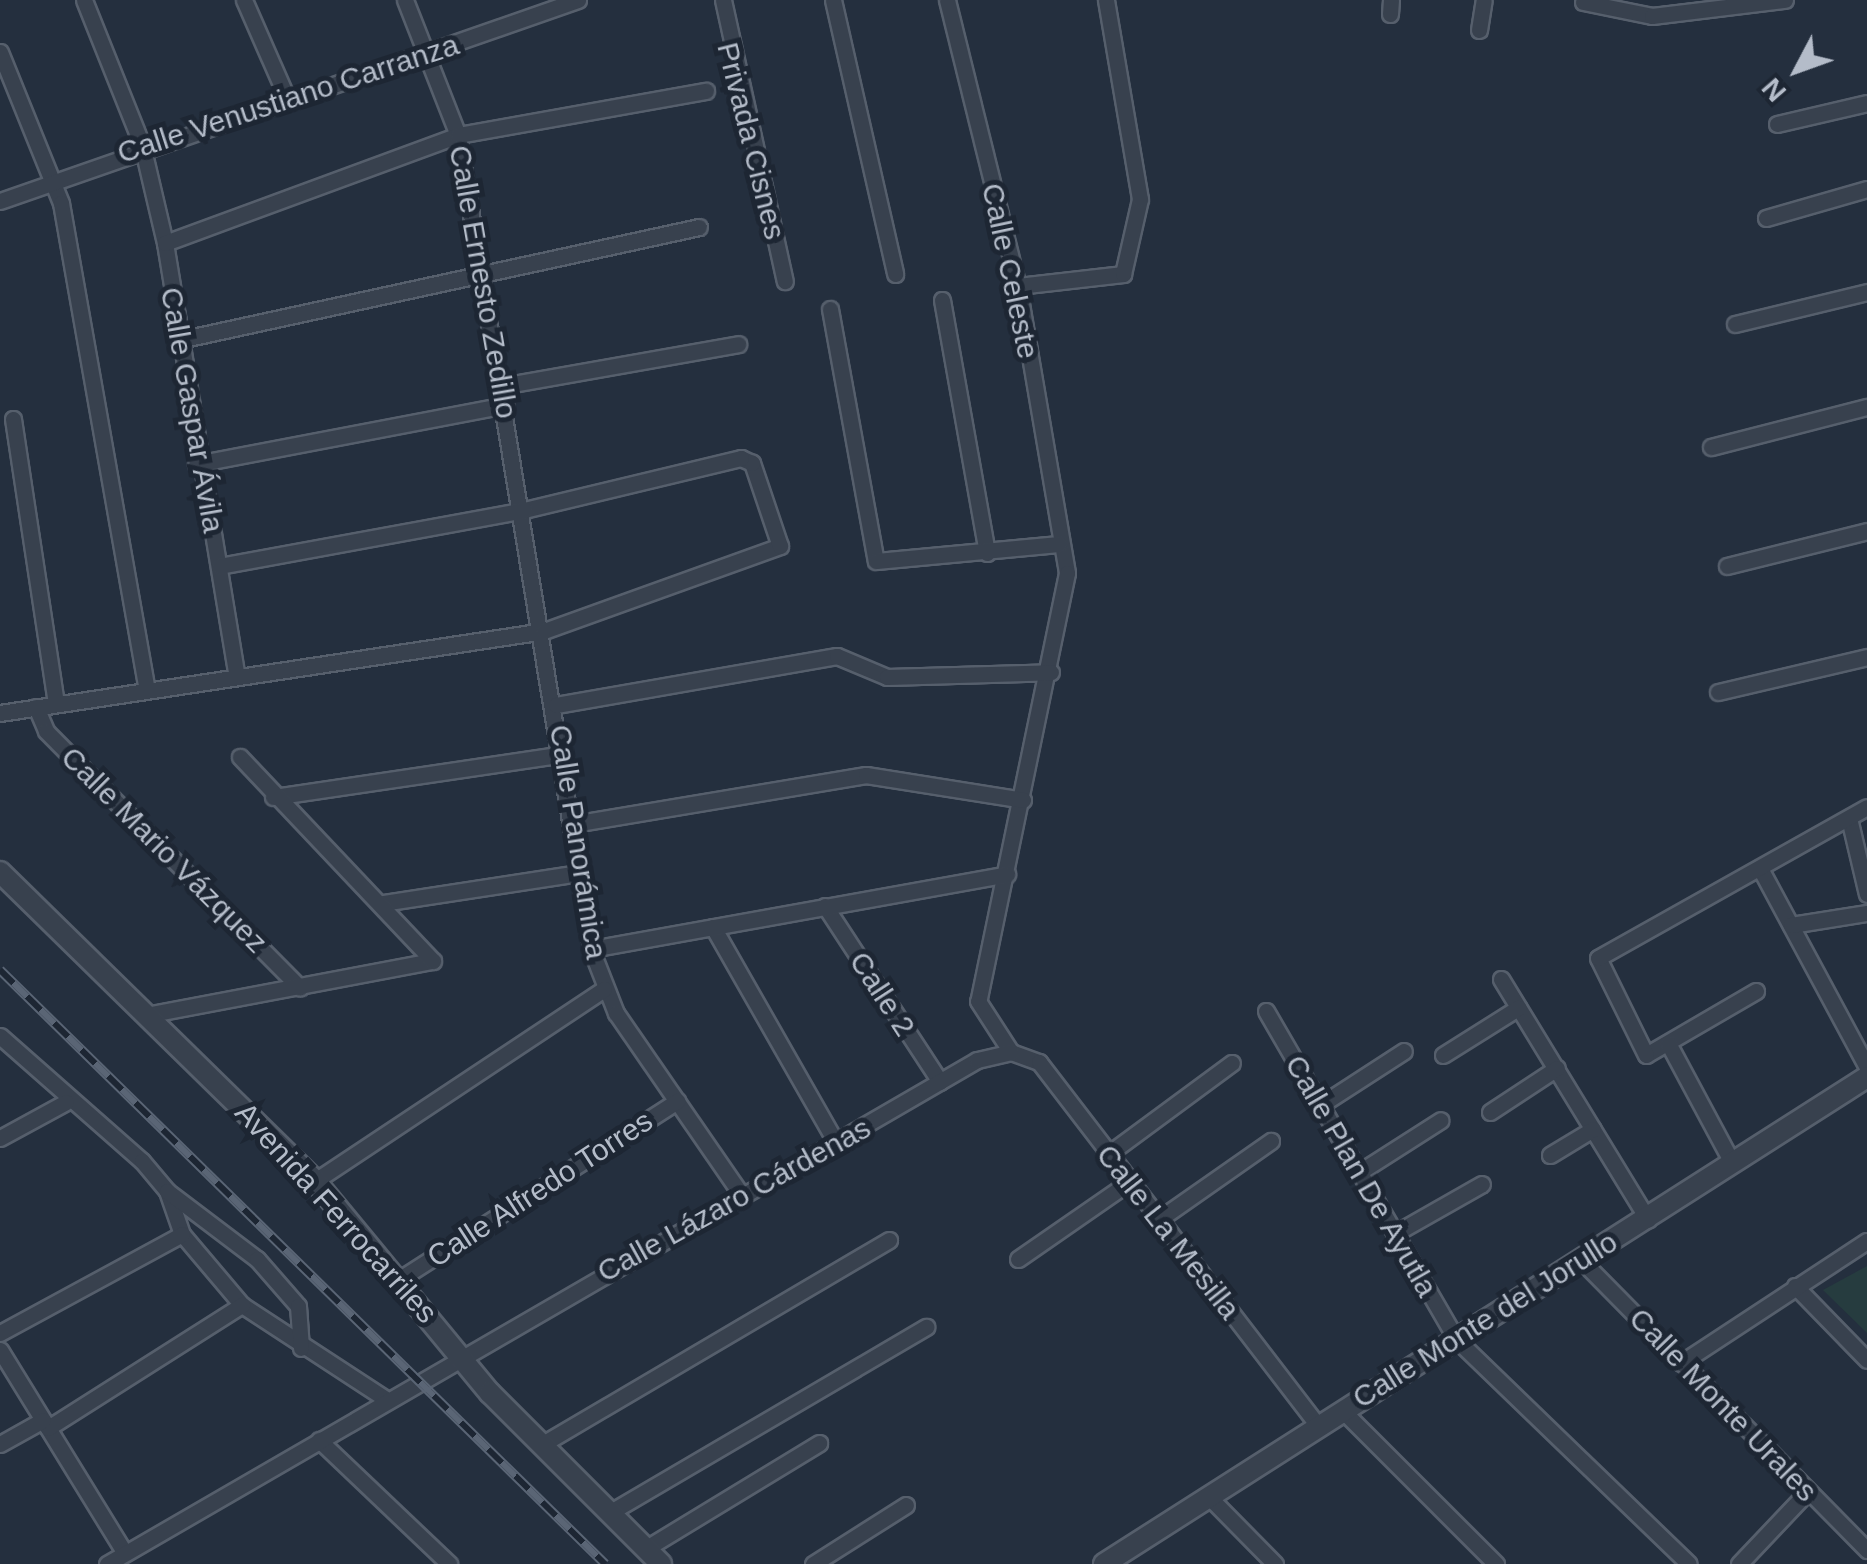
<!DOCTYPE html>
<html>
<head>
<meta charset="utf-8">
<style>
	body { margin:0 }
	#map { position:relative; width:1867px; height:1564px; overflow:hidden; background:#242f3e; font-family:Helvetica,sans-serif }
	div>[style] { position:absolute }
	.green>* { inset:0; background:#263c3f }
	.roads { filter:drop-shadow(2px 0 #565f6c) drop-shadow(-2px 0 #565f6c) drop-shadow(0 2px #565f6c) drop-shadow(0 -2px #565f6c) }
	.minor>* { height:15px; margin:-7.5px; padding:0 7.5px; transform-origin:7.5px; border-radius:7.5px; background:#38414e }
	.tertiary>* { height:20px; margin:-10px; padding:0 10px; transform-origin:10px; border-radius:10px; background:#38414e }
	.rail>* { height:10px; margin-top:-5px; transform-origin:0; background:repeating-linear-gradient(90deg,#1d2633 0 19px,#5a6575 0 38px); box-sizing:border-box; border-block:2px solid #5a6575 }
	span { translate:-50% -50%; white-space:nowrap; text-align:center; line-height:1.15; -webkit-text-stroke:10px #1d2633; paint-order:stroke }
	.street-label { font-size:30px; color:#b4bcc9 }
	.north { position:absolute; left:1747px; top:20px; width:100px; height:100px; -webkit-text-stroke:8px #1d2633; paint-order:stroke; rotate:229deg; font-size:28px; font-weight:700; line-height:40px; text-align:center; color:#b4bcc9 }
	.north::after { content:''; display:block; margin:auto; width:35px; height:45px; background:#b4bcc9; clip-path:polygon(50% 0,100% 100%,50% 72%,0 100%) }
</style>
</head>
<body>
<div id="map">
	<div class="green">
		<i style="clip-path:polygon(1867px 1266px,1867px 1333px,1823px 1290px)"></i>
	</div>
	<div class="roads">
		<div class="minor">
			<i style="left:84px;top:0;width:156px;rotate:68.2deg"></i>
			<i style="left:142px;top:145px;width:101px;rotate:76.8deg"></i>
			<i style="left:165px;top:243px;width:439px;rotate:80.6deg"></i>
			<i style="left:244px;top:0;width:109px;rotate:66.3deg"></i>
			<i style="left:405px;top:0;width:145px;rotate:68.6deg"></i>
			<i style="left:458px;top:135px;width:825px;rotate:80.72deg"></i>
			<i style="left:591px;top:949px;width:69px;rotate:68.7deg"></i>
			<i style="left:616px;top:1013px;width:220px;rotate:55.4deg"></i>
			<i style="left:723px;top:0;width:288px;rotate:77.6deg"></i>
			<i style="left:833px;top:0;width:281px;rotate:77.2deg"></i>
			<i style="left:947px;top:0;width:295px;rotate:76.1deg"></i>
			<i style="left:1018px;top:286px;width:291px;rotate:80.3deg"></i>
			<i style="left:1067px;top:573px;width:437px;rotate:101.7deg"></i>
			<i style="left:978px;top:1001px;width:61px;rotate:57.1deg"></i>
			<i style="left:1011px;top:1052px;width:30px;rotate:20deg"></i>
			<i style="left:1039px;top:1062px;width:456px;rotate:52.5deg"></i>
			<i style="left:1583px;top:2px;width:70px;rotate:11.5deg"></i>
			<i style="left:1652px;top:16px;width:134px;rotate:-6.9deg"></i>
			<i style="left:1390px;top:14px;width:14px;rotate:-86deg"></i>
			<i style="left:1479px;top:30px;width:30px;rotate:-81deg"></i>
			<i style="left:0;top:52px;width:163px;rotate:68deg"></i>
			<i style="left:61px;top:203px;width:495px;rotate:80deg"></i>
			<i style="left:1777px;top:124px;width:92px;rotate:-13.1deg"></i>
			<i style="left:0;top:201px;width:612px;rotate:-19.18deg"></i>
			<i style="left:1766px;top:218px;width:105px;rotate:-16deg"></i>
			<i style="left:165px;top:243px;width:312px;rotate:-20.2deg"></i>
			<i style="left:458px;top:135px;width:252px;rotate:-10.1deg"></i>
			<i style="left:1018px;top:286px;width:106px;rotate:-6.5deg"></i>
			<i style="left:1123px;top:274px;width:77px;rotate:-77.2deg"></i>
			<i style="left:1140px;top:199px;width:202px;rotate:-99.7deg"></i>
			<i style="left:942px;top:300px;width:257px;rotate:79.9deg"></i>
			<i style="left:830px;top:309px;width:256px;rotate:79.7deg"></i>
			<i style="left:876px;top:561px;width:184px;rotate:-5.3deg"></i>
			<i style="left:1735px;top:324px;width:136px;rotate:-13.6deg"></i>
			<i style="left:179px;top:340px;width:532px;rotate:-12.26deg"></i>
			<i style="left:501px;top:386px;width:241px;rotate:-10deg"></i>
			<i style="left:13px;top:419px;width:288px;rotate:81.4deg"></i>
			<i style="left:1711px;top:447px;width:161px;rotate:-14.4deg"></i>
			<i style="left:196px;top:464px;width:315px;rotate:-10.8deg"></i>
			<i style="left:1727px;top:566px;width:144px;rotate:-14deg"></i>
			<i style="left:1718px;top:692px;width:153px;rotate:-13.2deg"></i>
			<i style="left:556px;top:705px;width:285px;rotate:-9.9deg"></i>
			<i style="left:837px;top:656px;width:54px;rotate:22.8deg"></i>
			<i style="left:887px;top:677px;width:164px;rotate:-1.7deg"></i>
			<i style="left:36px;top:707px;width:26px;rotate:67deg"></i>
			<i style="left:46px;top:731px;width:361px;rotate:45.3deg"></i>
			<i style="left:0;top:713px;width:550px;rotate:-8.57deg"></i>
			<i style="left:544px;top:631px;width:251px;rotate:-19.8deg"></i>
			<i style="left:780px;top:546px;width:88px;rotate:-108.6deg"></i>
			<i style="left:752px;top:463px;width:12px;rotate:-156deg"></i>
			<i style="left:741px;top:458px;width:222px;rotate:166.5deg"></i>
			<i style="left:525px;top:510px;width:311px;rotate:169.6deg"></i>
			<i style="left:273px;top:797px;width:294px;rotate:-8.4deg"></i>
			<i style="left:1849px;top:818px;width:78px;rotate:76.7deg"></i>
			<i style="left:573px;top:824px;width:297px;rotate:-9.5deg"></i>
			<i style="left:866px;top:775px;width:159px;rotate:9deg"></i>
			<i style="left:1762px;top:872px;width:221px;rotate:61.7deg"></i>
			<i style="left:383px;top:903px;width:199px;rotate:-8.7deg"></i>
			<i style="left:825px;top:906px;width:210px;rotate:56.8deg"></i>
			<i style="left:1791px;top:925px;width:77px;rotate:-9deg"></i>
			<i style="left:713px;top:927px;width:250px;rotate:60.3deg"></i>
			<i style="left:591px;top:949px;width:423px;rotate:-10.2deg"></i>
			<i style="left:1501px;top:979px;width:282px;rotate:58.6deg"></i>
			<i style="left:1756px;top:991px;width:127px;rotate:149.8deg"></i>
			<i style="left:1646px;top:1055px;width:108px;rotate:-116.3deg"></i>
			<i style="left:1598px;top:958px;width:308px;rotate:-29.3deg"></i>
			<i style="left:1266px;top:1011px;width:380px;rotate:59.9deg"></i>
			<i style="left:1457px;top:1340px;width:322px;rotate:44deg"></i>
			<i style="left:146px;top:1015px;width:292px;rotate:-10.7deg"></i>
			<i style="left:433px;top:961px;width:281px;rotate:-133.4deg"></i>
			<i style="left:0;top:1036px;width:189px;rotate:41.4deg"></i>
			<i style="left:142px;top:1161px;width:39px;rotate:50deg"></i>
			<i style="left:167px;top:1191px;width:46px;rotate:70.8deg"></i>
			<i style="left:182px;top:1234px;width:93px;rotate:49.8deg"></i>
			<i style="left:242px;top:1305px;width:170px;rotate:33.2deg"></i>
			<i style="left:1668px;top:1043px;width:137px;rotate:61.8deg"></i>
			<i style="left:1443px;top:1055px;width:89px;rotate:-32.1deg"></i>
			<i style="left:1319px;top:1106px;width:101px;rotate:-32.9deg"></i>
			<i style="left:1490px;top:1112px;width:80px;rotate:-33.3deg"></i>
			<i style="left:0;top:1138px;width:75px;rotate:-28.6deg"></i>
			<i style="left:1107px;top:1155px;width:155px;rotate:-36.4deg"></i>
			<i style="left:1550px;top:1155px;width:50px;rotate:-31.2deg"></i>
			<i style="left:1358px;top:1173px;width:98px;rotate:-32.6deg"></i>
			<i style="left:315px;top:1181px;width:347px;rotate:-33.6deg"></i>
			<i style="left:167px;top:1191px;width:113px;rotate:37.1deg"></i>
			<i style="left:257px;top:1259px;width:62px;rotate:48.9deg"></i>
			<i style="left:298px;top:1306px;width:42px;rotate:85.9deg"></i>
			<i style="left:1158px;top:1220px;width:138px;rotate:-35deg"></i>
			<i style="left:1394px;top:1234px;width:101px;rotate:-29.6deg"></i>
			<i style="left:1018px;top:1259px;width:135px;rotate:-34.7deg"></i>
			<i style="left:1580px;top:1259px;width:409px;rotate:45.4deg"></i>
			<i style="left:403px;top:1277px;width:326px;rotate:-32.7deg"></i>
			<i style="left:1795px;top:1286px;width:103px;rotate:45.8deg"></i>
			<i style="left:0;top:1333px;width:207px;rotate:-28.5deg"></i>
			<i style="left:0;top:1350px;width:238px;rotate:58.4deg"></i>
			<i style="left:1681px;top:1363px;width:222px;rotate:-33.3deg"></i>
			<i style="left:1342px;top:1410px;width:218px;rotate:45deg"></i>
			<i style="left:48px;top:1428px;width:230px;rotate:-32.4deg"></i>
			<i style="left:319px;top:1440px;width:180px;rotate:43.6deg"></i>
			<i style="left:0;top:1444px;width:49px;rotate:-29.2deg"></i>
			<i style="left:541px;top:1445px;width:404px;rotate:-30.5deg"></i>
			<i style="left:1209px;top:1497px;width:94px;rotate:45.4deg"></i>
			<i style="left:609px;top:1513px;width:368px;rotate:-30.4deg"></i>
			<i style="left:645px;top:1549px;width:204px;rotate:-31.3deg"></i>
			<i style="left:107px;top:1564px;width:1005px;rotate:-30.08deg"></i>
			<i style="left:977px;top:1060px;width:35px;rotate:-13deg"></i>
			<i style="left:813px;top:1564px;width:110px;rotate:-32.4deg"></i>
			<i style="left:1739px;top:1564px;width:99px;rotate:-46.6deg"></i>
		</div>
		<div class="tertiary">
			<i style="left:0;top:872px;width:441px;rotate:44.4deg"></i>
			<i style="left:315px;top:1181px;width:275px;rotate:50.5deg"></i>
			<i style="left:490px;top:1393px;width:242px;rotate:45deg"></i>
			<i style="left:1104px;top:1564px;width:905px;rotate:-32.55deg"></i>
		</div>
	</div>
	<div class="rail">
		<i style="left:0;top:970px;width:848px;rotate:44.47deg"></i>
	</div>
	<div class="street-label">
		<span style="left:288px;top:99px;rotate:-18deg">Calle Venustiano Carranza</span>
		<span style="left:751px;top:141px;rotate:76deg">Privada Cisnes</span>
		<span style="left:1010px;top:271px;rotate:78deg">Calle Celeste</span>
		<span style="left:483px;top:282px;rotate:80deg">Calle Ernesto Zedillo</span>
		<span style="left:192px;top:410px;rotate:80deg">Calle Gaspar Ávila</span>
		<span style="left:578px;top:842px;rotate:81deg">Calle Panorámica</span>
		<span style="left:164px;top:850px;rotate:45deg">Calle Mario Vázquez</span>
		<span style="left:882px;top:994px;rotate:57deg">Calle 2</span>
		<span style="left:1361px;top:1176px;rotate:60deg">Calle Plan De Ayutla</span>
		<span style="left:540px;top:1189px;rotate:-33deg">Calle Alfredo Torres</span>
		<span style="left:734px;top:1200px;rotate:-29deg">Calle Lázaro Cárdenas</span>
		<span style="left:336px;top:1213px;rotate:48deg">Avenida Ferrocarriles</span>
		<span style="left:1168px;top:1232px;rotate:52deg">Calle La Mesilla</span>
		<span style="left:1485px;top:1320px;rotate:-32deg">Calle Monte del Jorullo</span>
		<span style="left:1723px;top:1405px;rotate:46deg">Calle Monte Urales</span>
	</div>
	<div class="north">N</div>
</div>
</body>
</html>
